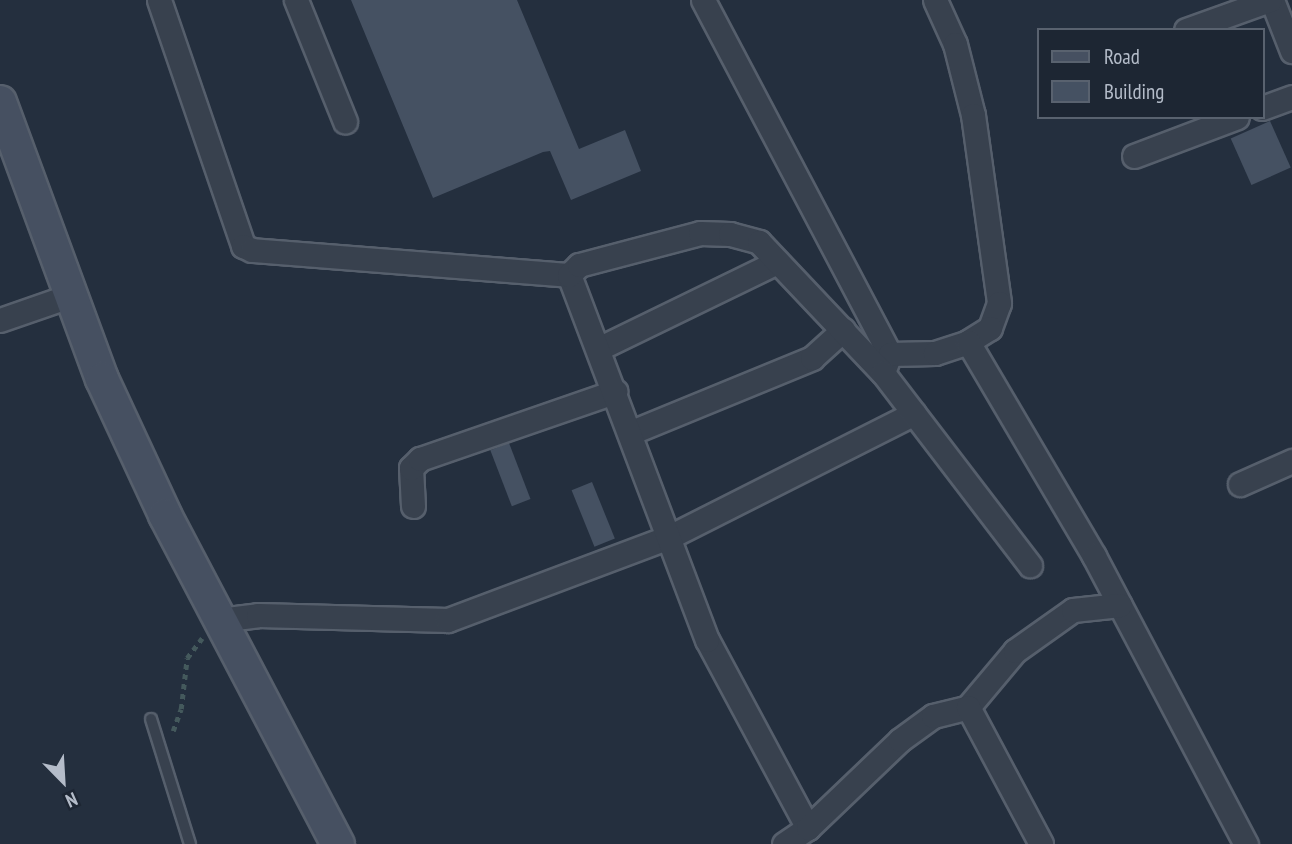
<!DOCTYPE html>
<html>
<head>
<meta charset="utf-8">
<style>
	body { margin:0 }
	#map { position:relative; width:1292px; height:844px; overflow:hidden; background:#242f3e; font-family:"PT Sans Narrow",sans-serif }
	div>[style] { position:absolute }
	.building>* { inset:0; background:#455162; transform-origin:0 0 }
	.path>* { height:4.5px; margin-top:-2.25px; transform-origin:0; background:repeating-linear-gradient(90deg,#44595c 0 5px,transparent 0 10px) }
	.roads { filter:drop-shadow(2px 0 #565f6c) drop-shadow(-2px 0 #565f6c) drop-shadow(0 2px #565f6c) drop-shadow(0 -2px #565f6c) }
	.lane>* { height:10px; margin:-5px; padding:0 5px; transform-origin:5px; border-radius:5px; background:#38414e }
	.street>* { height:23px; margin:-11.5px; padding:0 11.5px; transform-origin:11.5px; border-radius:11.5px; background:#38414e }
	.secondary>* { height:32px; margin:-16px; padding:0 16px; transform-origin:16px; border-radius:16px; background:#465061 }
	span { translate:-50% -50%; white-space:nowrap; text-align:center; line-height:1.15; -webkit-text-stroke:5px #1d2633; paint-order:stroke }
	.legend { position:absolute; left:1037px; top:28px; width:228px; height:91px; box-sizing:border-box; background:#1d2633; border:2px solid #59626f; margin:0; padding:9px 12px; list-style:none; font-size:21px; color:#b4bcc9 }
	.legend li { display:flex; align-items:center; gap:14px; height:35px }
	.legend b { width:35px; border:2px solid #59626f }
	.north { position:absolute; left:28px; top:746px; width:70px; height:70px; -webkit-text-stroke:5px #1d2633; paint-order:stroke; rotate:156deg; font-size:19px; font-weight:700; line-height:28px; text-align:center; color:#b4bcc9 }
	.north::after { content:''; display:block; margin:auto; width:24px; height:32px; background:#b4bcc9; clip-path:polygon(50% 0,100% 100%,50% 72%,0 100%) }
</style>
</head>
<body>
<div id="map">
	<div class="building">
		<i style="clip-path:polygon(351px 0,517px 0,579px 149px,625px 130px,641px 171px,571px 200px,550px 151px,543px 152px,433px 198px)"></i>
		<i style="left:1270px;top:121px;width:51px;height:43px;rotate:66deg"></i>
		<i style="left:509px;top:443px;width:60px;height:20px;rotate:69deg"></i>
		<i style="left:592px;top:482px;width:61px;height:22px;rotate:68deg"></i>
	</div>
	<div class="path">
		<i style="left:173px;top:731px;width:23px;rotate:-70deg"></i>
		<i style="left:181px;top:709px;width:51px;rotate:-83.3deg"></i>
		<i style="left:187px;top:658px;width:25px;rotate:-53deg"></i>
	</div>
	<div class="roads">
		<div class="lane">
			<i style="left:151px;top:719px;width:131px;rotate:72.7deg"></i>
		</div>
		<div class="street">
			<i style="left:159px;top:0;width:260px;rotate:71.1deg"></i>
			<i style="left:243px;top:246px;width:10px;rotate:24deg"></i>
			<i style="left:252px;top:250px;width:318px;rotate:4.5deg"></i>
			<i style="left:296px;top:0;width:131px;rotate:68deg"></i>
			<i style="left:703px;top:0;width:400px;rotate:62.2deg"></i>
			<i style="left:890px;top:354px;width:14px;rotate:111deg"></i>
			<i style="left:935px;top:0;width:48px;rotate:65.6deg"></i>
			<i style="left:955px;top:44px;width:73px;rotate:75.8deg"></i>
			<i style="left:973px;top:115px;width:190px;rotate:82.1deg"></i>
			<i style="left:999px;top:303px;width:27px;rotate:110deg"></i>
			<i style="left:990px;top:328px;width:26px;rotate:148deg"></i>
			<i style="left:1272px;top:0;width:55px;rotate:68.6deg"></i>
			<i style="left:1186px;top:30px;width:89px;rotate:-19.7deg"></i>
			<i style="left:1262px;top:108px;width:32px;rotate:-20deg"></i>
			<i style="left:1134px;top:156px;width:110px;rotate:-20.7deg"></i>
			<i style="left:0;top:320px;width:76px;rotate:-19.1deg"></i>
			<i style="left:600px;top:348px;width:197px;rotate:-25.9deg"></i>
			<i style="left:890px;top:354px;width:45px;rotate:-1.3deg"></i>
			<i style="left:935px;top:353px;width:35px;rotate:-18deg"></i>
			<i style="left:968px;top:342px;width:248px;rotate:59.5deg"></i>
			<i style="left:1094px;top:556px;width:326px;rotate:62.2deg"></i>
			<i style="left:632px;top:432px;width:195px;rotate:-22.3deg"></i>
			<i style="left:812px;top:358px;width:42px;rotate:-42.1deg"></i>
			<i style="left:1240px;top:484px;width:57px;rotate:-23.9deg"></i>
			<i style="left:413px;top:506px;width:38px;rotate:-93deg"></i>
			<i style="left:411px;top:468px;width:13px;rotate:-45deg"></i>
			<i style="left:420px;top:459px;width:207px;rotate:-19.1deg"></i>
			<i style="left:219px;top:620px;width:39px;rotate:-7deg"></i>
			<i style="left:258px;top:615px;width:190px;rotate:1.5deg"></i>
			<i style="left:448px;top:620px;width:238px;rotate:-20.6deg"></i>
			<i style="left:671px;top:536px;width:272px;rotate:-26.8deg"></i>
			<i style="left:968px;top:707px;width:73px;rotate:-50deg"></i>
			<i style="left:1015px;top:651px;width:71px;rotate:-35.3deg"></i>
			<i style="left:1073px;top:610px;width:47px;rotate:-6.1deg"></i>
			<i style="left:808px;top:828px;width:213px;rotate:-118.2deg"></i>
			<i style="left:707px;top:640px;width:390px;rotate:-110.7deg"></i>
			<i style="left:569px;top:275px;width:14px;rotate:-45deg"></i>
			<i style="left:579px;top:265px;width:125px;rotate:-14.8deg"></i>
			<i style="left:700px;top:233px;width:30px;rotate:2deg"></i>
			<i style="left:730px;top:234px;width:30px;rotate:15deg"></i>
			<i style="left:759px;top:242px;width:180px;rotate:46.6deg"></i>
			<i style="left:883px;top:373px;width:242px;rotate:52.6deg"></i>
			<i style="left:784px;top:844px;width:29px;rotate:-34deg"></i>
			<i style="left:808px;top:828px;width:127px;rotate:-43.7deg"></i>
			<i style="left:900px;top:740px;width:41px;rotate:-36deg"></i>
			<i style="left:933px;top:716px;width:36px;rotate:-14deg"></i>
			<i style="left:968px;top:707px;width:155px;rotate:61.9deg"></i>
		</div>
		<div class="secondary">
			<i style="left:0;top:102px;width:295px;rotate:69.8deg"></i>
			<i style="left:102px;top:379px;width:150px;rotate:65.1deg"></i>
			<i style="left:165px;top:515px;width:372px;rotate:62.3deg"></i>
		</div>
	</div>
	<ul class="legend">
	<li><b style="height:9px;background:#465061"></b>Road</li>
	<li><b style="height:19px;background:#455162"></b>Building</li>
	</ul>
	<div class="north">N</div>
</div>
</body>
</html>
